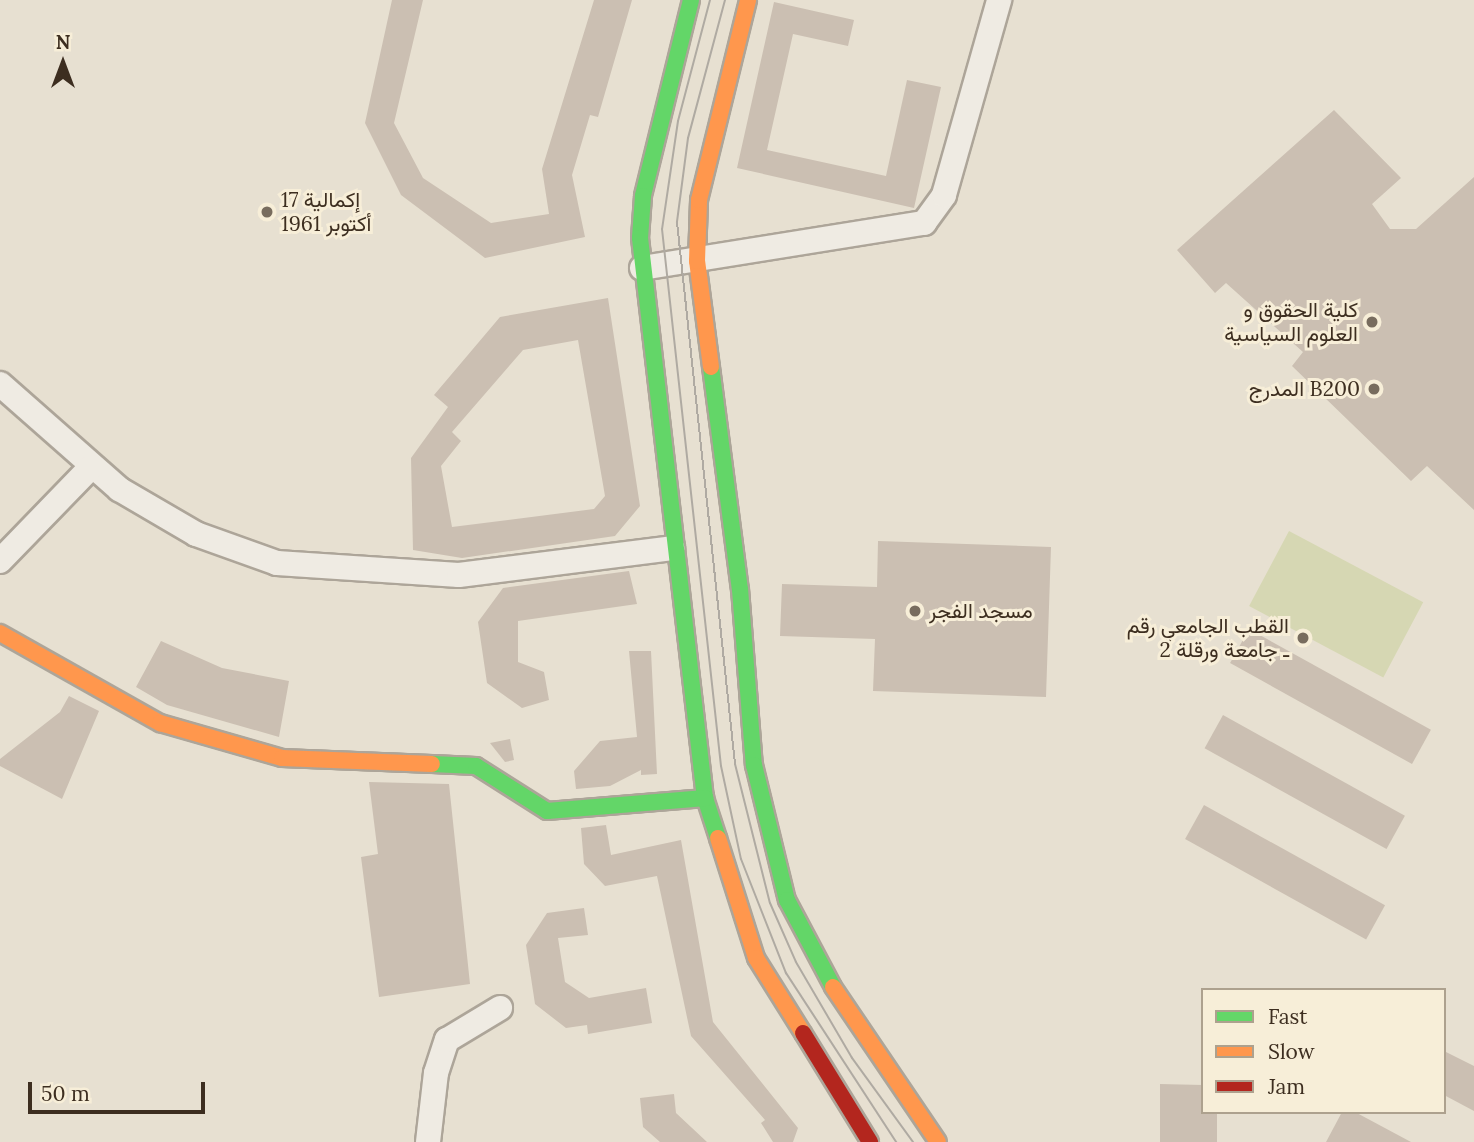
<!DOCTYPE html>
<html>
<head>
<meta charset="utf-8">
<style>
	body { margin:0 }
	#map { position:relative; width:1474px; height:1142px; overflow:hidden; background:#e7e0d1; font-family:Lora,Vazirmatn,serif }
	div>[style] { position:absolute }
	.green>* { inset:0; background:#d6d7b3; transform-origin:0 0 }
	.building>* { inset:0; background:#cbbfb2; transform-origin:0 0 }
	.roads { filter:drop-shadow(2px 0 #ada599) drop-shadow(-2px 0 #ada599) drop-shadow(0 2px #ada599) drop-shadow(0 -2px #ada599) }
	.street>* { height:24px; margin:-12px; padding:0 12px; transform-origin:12px; border-radius:12px; background:#efebe3 }
	.fast>* { height:16px; margin:-8px; padding:0 8px; transform-origin:8px; border-radius:8px; background:#63d668 }
	.slow>* { height:16px; margin:-8px; padding:0 8px; transform-origin:8px; border-radius:8px; background:#ff974d }
	.jam>* { height:16px; margin:-8px; padding:0 8px; transform-origin:8px; border-radius:8px; background:#b3261e }
	.tram>* { height:2px; margin:-1px; padding:0 1px; transform-origin:1px; border-radius:1px; background:#afaaa2 }
	.dots>* { width:19px; height:19px; translate:-50% -50%; box-sizing:border-box; border:4px solid #f7eed8; border-radius:50% }
	span { translate:-50% -50%; white-space:nowrap; text-align:center; line-height:1.15; -webkit-text-stroke:6px #f7eed8; paint-order:stroke }
	.poi-label { font-size:21px; color:#3d2e20 }
	.left { translate:0 -50%; text-align:left }
	.right { translate:-100% -50%; text-align:right }
	.legend { position:absolute; left:1201px; top:988px; width:245px; height:126px; box-sizing:border-box; background:#f7eed8; border:2px solid #ada18e; margin:0; padding:9px 12px; list-style:none; font-size:21px; color:#3d2e20 }
	.legend li { display:flex; align-items:center; gap:14px; height:35px }
	.legend b { width:35px; border:2px solid #ada18e }
	.north { position:absolute; left:28px; top:28px; width:70px; height:70px; -webkit-text-stroke:5px #f7eed8; paint-order:stroke; rotate:0deg; font-size:19px; font-weight:700; line-height:28px; text-align:center; color:#3d2e20 }
	.north::after { content:''; display:block; margin:auto; width:24px; height:32px; background:#3d2e20; clip-path:polygon(50% 0,100% 100%,50% 72%,0 100%) }
	.scale { position:absolute; left:28px; top:1082px; width:177px; height:32px; box-sizing:border-box; border:4px solid #3d2e20; border-top:0; padding-left:9px; font-size:21px; line-height:24px; white-space:nowrap; color:#3d2e20; -webkit-text-stroke:5px #f7eed8; paint-order:stroke }
</style>
</head>
<body>
<div id="map">
	<div class="green">
		<i style="left:1289px;top:531px;width:152px;height:85px;rotate:28deg"></i>
	</div>
	<div class="building">
		<i style="clip-path:polygon(392px 0,423px 0,394px 123px,423px 178px,491px 223px,549px 214px,542px 169px,594px 0,632px 0,598px 117px,590px 115px,572px 175px,585px 237px,485px 258px,401px 195px,365px 123px)"></i>
		<i style="clip-path:polygon(774px 2px,854px 20px,848px 46px,793px 34px,767px 150px,886px 176px,907px 80px,941px 87px,914px 208px,737px 168px)"></i>
		<i style="clip-path:polygon(1334px 110px,1401px 178px,1372px 204px,1390px 229px,1416px 229px,1474px 177px,1474px 510px,1427px 466px,1411px 481px,1292px 366px,1303px 352px,1226px 283px,1215px 293px,1177px 250px)"></i>
		<i style="clip-path:polygon(evenodd,608px 298px,640px 506px,615px 536px,462px 558px,413px 550px,411px 458px,448px 407px,434px 395px,500px 317px,608px 298px,578px 340px,605px 496px,594px 509px,452px 527px,441px 466px,461px 441px,452px 432px,523px 350px,578px 340px)"></i>
		<i style="clip-path:polygon(878px 541px,1051px 547px,1046px 697px,873px 691px,875px 639px,780px 636px,782px 584px,877px 587px)"></i>
		<i style="clip-path:polygon(629px 571px,637px 604px,518px 621px,518px 662px,544px 672px,549px 700px,522px 708px,487px 683px,478px 622px,503px 588px)"></i>
		<i style="left:1249px;top:629px;width:208px;height:39px;rotate:29deg"></i>
		<i style="clip-path:polygon(161px 641px,222px 668px,289px 681px,279px 737px,167px 705px,136px 687px)"></i>
		<i style="clip-path:polygon(629px 651px,651px 651px,657px 774px,641px 775px,641px 770px,610px 786px,576px 789px,574px 771px,600px 741px,637px 737px)"></i>
		<i style="clip-path:polygon(69px 696px,99px 711px,62px 799px,0 766px,0 759px,60px 712px)"></i>
		<i style="left:1223px;top:715px;width:208px;height:38px;rotate:29deg"></i>
		<i style="clip-path:polygon(510px 739px,514px 760px,505px 762px,490px 743px)"></i>
		<i style="clip-path:polygon(369px 782px,449px 784px,470px 984px,379px 997px,361px 857px,378px 854px)"></i>
		<i style="left:1204px;top:805px;width:207px;height:39px;rotate:29deg"></i>
		<i style="clip-path:polygon(606px 825px,611px 855px,681px 840px,713px 1022px,798px 1128px,793px 1142px,773px 1142px,761px 1123px,765px 1120px,691px 1036px,657px 876px,605px 886px,584px 864px,581px 828px)"></i>
		<i style="clip-path:polygon(584px 908px,588px 935px,558px 938px,565px 982px,589px 998px,646px 988px,652px 1023px,588px 1034px,587px 1025px,566px 1028px,535px 1004px,526px 945px,547px 913px)"></i>
		<i style="clip-path:polygon(1444px 1051px,1474px 1066px,1474px 1111px,1444px 1095px)"></i>
		<i style="clip-path:polygon(1160px 1084px,1203px 1085px,1203px 1112px,1217px 1112px,1217px 1142px,1160px 1142px)"></i>
		<i style="clip-path:polygon(674px 1094px,676px 1113px,707px 1142px,660px 1142px,643px 1127px,640px 1098px)"></i>
		<i style="clip-path:polygon(1342px 1112px,1355px 1112px,1411px 1142px,1326px 1142px)"></i>
	</div>
	<div class="roads">
		<div class="street">
			<i style="left:642px;top:268px;width:286px;rotate:-9.1deg"></i>
			<i style="left:924px;top:223px;width:34px;rotate:-54deg"></i>
			<i style="left:944px;top:195px;width:203px;rotate:-74.2deg"></i>
			<i style="left:0;top:384px;width:159px;rotate:41.4deg"></i>
			<i style="left:119px;top:489px;width:89px;rotate:30.3deg"></i>
			<i style="left:196px;top:534px;width:86px;rotate:19.7deg"></i>
			<i style="left:277px;top:563px;width:182px;rotate:3.8deg"></i>
			<i style="left:459px;top:575px;width:215px;rotate:-7.2deg"></i>
			<i style="left:0;top:561px;width:131px;rotate:-45.9deg"></i>
			<i style="left:428px;top:1142px;width:69px;rotate:-83.4deg"></i>
			<i style="left:436px;top:1073px;width:35px;rotate:-72deg"></i>
			<i style="left:447px;top:1040px;width:62px;rotate:-31.1deg"></i>
		</div>
		<div class="fast">
			<i style="left:691px;top:0;width:202px;rotate:103.8deg"></i>
			<i style="left:643px;top:196px;width:42px;rotate:94.1deg"></i>
			<i style="left:640px;top:238px;width:564px;rotate:83.38deg"></i>
			<i style="left:705px;top:798px;width:42px;rotate:72deg"></i>
			<i style="left:711px;top:367px;width:224px;rotate:82.6deg"></i>
			<i style="left:740px;top:589px;width:177px;rotate:85.5deg"></i>
			<i style="left:754px;top:765px;width:139px;rotate:76.3deg"></i>
			<i style="left:787px;top:900px;width:98px;rotate:62.1deg"></i>
			<i style="left:432px;top:764px;width:44px;rotate:2.6deg"></i>
			<i style="left:476px;top:766px;width:84px;rotate:32.4deg"></i>
			<i style="left:547px;top:811px;width:159px;rotate:-4.7deg"></i>
		</div>
		<div class="slow">
			<i style="left:711px;top:367px;width:107px;rotate:-97.5deg"></i>
			<i style="left:697px;top:261px;width:61px;rotate:-88.1deg"></i>
			<i style="left:699px;top:200px;width:206px;rotate:-76.2deg"></i>
			<i style="left:0;top:633px;width:184px;rotate:29.4deg"></i>
			<i style="left:160px;top:723px;width:127px;rotate:16deg"></i>
			<i style="left:282px;top:758px;width:150px;rotate:2.3deg"></i>
			<i style="left:718px;top:838px;width:126px;rotate:72.4deg"></i>
			<i style="left:756px;top:958px;width:89px;rotate:57.9deg"></i>
			<i style="left:833px;top:987px;width:187px;rotate:55.9deg"></i>
		</div>
		<div class="jam">
			<i style="left:803px;top:1033px;width:128px;rotate:58.4deg"></i>
		</div>
	</div>
	<div class="tram">
		<i style="left:710px;top:0;width:125px;rotate:104.8deg"></i>
		<i style="left:678px;top:121px;width:109px;rotate:98.4deg"></i>
		<i style="left:662px;top:229px;width:540px;rotate:83.73deg"></i>
		<i style="left:721px;top:766px;width:95px;rotate:77.9deg"></i>
		<i style="left:741px;top:859px;width:123px;rotate:68.5deg"></i>
		<i style="left:786px;top:973px;width:202px;rotate:56.9deg"></i>
		<i style="left:725px;top:0;width:143px;rotate:105deg"></i>
		<i style="left:688px;top:138px;width:85px;rotate:97.5deg"></i>
		<i style="left:677px;top:222px;width:545px;rotate:83.89deg"></i>
		<i style="left:735px;top:764px;width:143px;rotate:75.9deg"></i>
		<i style="left:770px;top:903px;width:64px;rotate:66.2deg"></i>
		<i style="left:796px;top:962px;width:111px;rotate:59.7deg"></i>
		<i style="left:852px;top:1058px;width:104px;rotate:54deg"></i>
	</div>
	<div class="dots">
		<i style="left:267px;top:212px;background:#786c5e"></i>
		<i style="left:1372px;top:322px;background:#786c5e"></i>
		<i style="left:1374px;top:389px;background:#786c5e"></i>
		<i style="left:915px;top:611px;background:#786c5e"></i>
		<i style="left:1303px;top:638px;background:#786c5e"></i>
	</div>
	<div class="poi-label">
		<span class="left" style="left:281px;top:212px">إكمالية 17<br>أكتوبر 1961</span>
		<span class="right" style="left:1358px;top:322px">كلية الحقوق و<br>العلوم السياسية</span>
		<span class="right" style="left:1360px;top:389px">المدرج B200</span>
		<span class="left" style="left:929px;top:611px">مسجد الفجر</span>
		<span class="right" style="left:1289px;top:638px">القطب الجامعي رقم<br>2 ـ جامعة ورقلة</span>
	</div>
	<ul class="legend">
	<li><b style="height:9px;background:#63d668"></b>Fast</li>
	<li><b style="height:9px;background:#ff974d"></b>Slow</li>
	<li><b style="height:9px;background:#b3261e"></b>Jam</li>
	</ul>
	<div class="north">N</div>
	<div class="scale">50 m</div>
</div>
</body>
</html>
